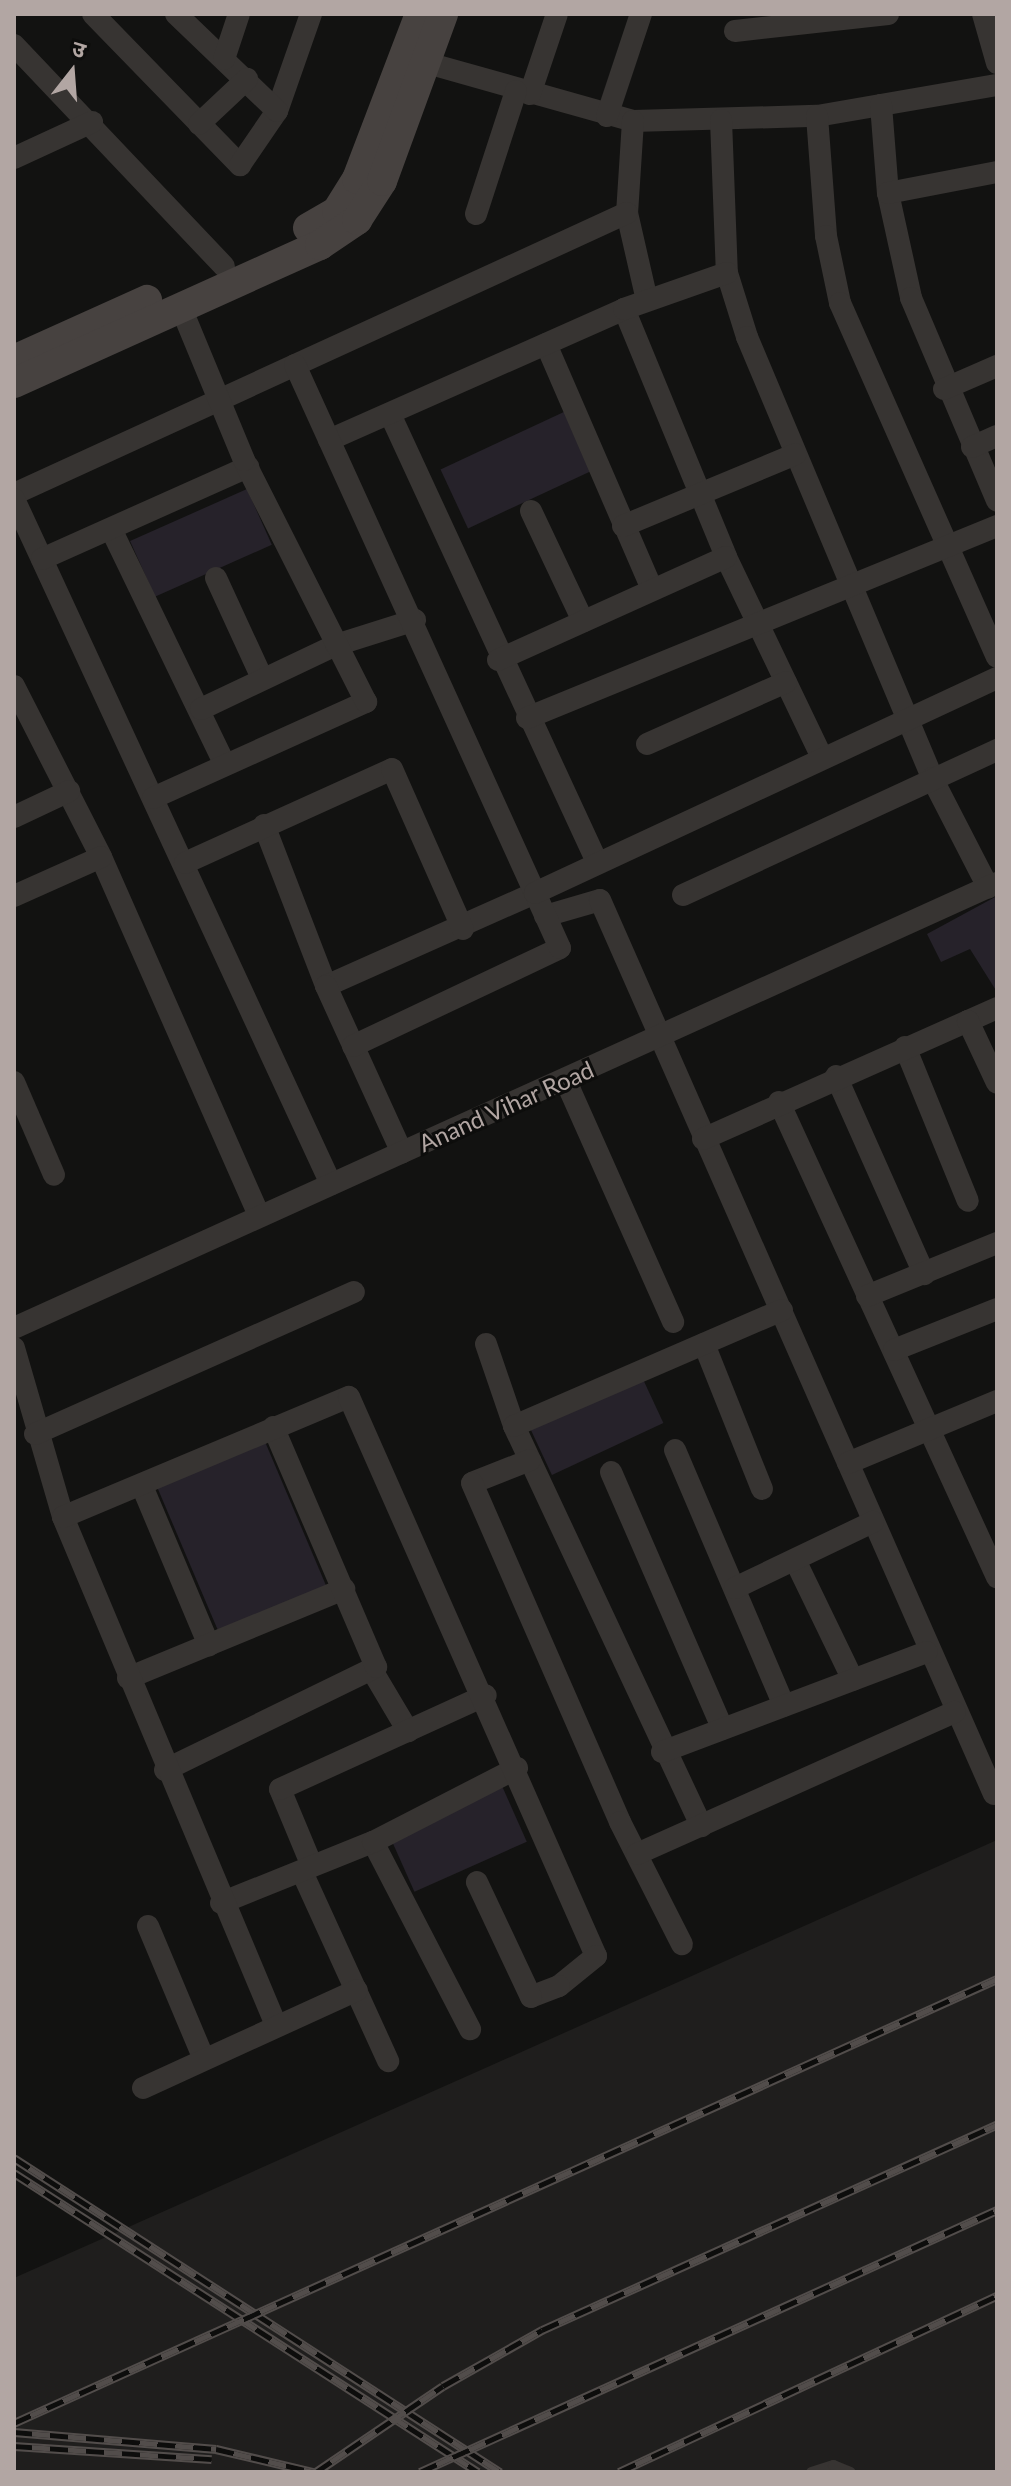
<!DOCTYPE html>
<html>
<head>
<meta charset="utf-8">
<style>
	body { margin:0 }
	#map { position:relative; width:1011px; height:2486px; overflow:hidden; background:#121211; font-family:Lato,"Noto Sans Devanagari",sans-serif }
	div>[style] { position:absolute }
	.built>* { inset:0; background:#1f1e1d }
	.green>* { inset:0; background:#26222a; transform-origin:0 0 }
	.lane>* { height:11px; margin:-5.5px; padding:0 5.5px; transform-origin:5.5px; border-radius:5.5px; background:#373432 }
	.street>* { height:22px; margin:-11px; padding:0 11px; transform-origin:11px; border-radius:11px; background:#373432 }
	.secondary>* { height:30px; margin:-15px; padding:0 15px; transform-origin:15px; border-radius:15px; background:#474240 }
	.rail>* { height:9px; margin-top:-4.5px; transform-origin:0; background:repeating-linear-gradient(90deg,#0d0d0c 0 18px,#524d4b 0 36px); box-sizing:border-box; border-block:2px solid #524d4b }
	span { translate:-50% -50%; white-space:nowrap; text-align:center; line-height:1.15; -webkit-text-stroke:6px #0d0d0c; paint-order:stroke }
	.street-label { font-size:24px; color:#b2a6a3 }
	.frame { position:absolute; inset:0; border:16px solid #b2a6a3; pointer-events:none }
	.north { position:absolute; left:32px; top:32px; width:80px; height:80px; -webkit-text-stroke:6px #0d0d0c; paint-order:stroke; rotate:17deg; font-size:22px; font-weight:700; line-height:32px; text-align:center; color:#b2a6a3 }
	.north::after { content:''; display:block; margin:auto; width:28px; height:36px; background:#b2a6a3; clip-path:polygon(50% 0,100% 100%,50% 72%,0 100%) }
</style>
</head>
<body>
<div id="map">
	<div class="built">
		<i style="clip-path:polygon(997px 1840px,997px 2472px,14px 2472px,14px 2278px)"></i>
	</div>
	<div class="green">
		<i style="left:581px;top:404px;width:65px;height:155px;rotate:65deg"></i>
		<i style="left:247px;top:489px;width:61px;height:128px;rotate:66deg"></i>
		<i style="clip-path:polygon(997px 896px,997px 992px,970px 949px,941px 962px,927px 934px)"></i>
		<i style="left:641px;top:1375px;width:53px;height:123px;rotate:65deg"></i>
		<i style="left:263px;top:1437px;width:167px;height:117px;rotate:67deg"></i>
		<i style="left:502px;top:1786px;width:61px;height:123px;rotate:66deg"></i>
	</div>
	<div class="lane">
		<i style="left:811px;top:2472px;width:23px;rotate:-18deg"></i>
		<i style="left:833px;top:2465px;width:18px;rotate:22deg"></i>
	</div>
	<div class="street">
		<i style="left:93px;top:14px;width:211px;rotate:45.8deg"></i>
		<i style="left:240px;top:165px;width:65px;rotate:-55.6deg"></i>
		<i style="left:277px;top:111px;width:103px;rotate:-70.7deg"></i>
		<i style="left:176px;top:14px;width:140px;rotate:43.8deg"></i>
		<i style="left:983px;top:14px;width:51px;rotate:74.1deg"></i>
		<i style="left:735px;top:31px;width:154px;rotate:-6.3deg"></i>
		<i style="left:14px;top:45px;width:305px;rotate:46.5deg"></i>
		<i style="left:224px;top:59px;width:47px;rotate:-71.6deg"></i>
		<i style="left:413px;top:59px;width:229px;rotate:15.7deg"></i>
		<i style="left:633px;top:121px;width:184px;rotate:-1.6deg"></i>
		<i style="left:817px;top:116px;width:183px;rotate:-9.8deg"></i>
		<i style="left:530px;top:94px;width:84px;rotate:-71.4deg"></i>
		<i style="left:881px;top:105px;width:88px;rotate:85.5deg"></i>
		<i style="left:888px;top:193px;width:107px;rotate:77.6deg"></i>
		<i style="left:911px;top:298px;width:220px;rotate:67deg"></i>
		<i style="left:607px;top:116px;width:108px;rotate:-71.6deg"></i>
		<i style="left:817px;top:116px;width:120px;rotate:85.7deg"></i>
		<i style="left:826px;top:236px;width:68px;rotate:78.2deg"></i>
		<i style="left:840px;top:303px;width:387px;rotate:66.1deg"></i>
		<i style="left:721px;top:120px;width:153px;rotate:87.8deg"></i>
		<i style="left:727px;top:273px;width:67px;rotate:72.6deg"></i>
		<i style="left:747px;top:337px;width:478px;rotate:67.2deg"></i>
		<i style="left:932px;top:778px;width:123px;rotate:62.8deg"></i>
		<i style="left:633px;top:121px;width:92px;rotate:93.7deg"></i>
		<i style="left:627px;top:213px;width:89px;rotate:77.1deg"></i>
		<i style="left:199px;top:124px;width:66px;rotate:-43.2deg"></i>
		<i style="left:14px;top:158px;width:86px;rotate:-24.8deg"></i>
		<i style="left:888px;top:193px;width:111px;rotate:-10.9deg"></i>
		<i style="left:476px;top:214px;width:129px;rotate:-72deg"></i>
		<i style="left:624px;top:309px;width:268px;rotate:67.6deg"></i>
		<i style="left:726px;top:557px;width:220px;rotate:64.4deg"></i>
		<i style="left:546px;top:344px;width:267px;rotate:66.6deg"></i>
		<i style="left:944px;top:389px;width:58px;rotate:-23.5deg"></i>
		<i style="left:390px;top:414px;width:494px;rotate:65.2deg"></i>
		<i style="left:329px;top:440px;width:323px;rotate:-23.9deg"></i>
		<i style="left:624px;top:309px;width:109px;rotate:-19.3deg"></i>
		<i style="left:972px;top:447px;width:27px;rotate:-24deg"></i>
		<i style="left:14px;top:494px;width:674px;rotate:-24.63deg"></i>
		<i style="left:14px;top:499px;width:755px;rotate:65.17deg"></i>
		<i style="left:531px;top:511px;width:122px;rotate:64.7deg"></i>
		<i style="left:623px;top:526px;width:187px;rotate:-22.6deg"></i>
		<i style="left:111px;top:529px;width:262px;rotate:64.2deg"></i>
		<i style="left:42px;top:559px;width:226px;rotate:-24.1deg"></i>
		<i style="left:216px;top:578px;width:110px;rotate:65.3deg"></i>
		<i style="left:498px;top:660px;width:250px;rotate:-24.3deg"></i>
		<i style="left:14px;top:686px;width:192px;rotate:63deg"></i>
		<i style="left:101px;top:857px;width:391px;rotate:66.2deg"></i>
		<i style="left:201px;top:709px;width:149px;rotate:-25.4deg"></i>
		<i style="left:336px;top:645px;width:83px;rotate:-17.6deg"></i>
		<i style="left:527px;top:718px;width:508px;rotate:-22.22deg"></i>
		<i style="left:647px;top:744px;width:152px;rotate:-24deg"></i>
		<i style="left:153px;top:798px;width:234px;rotate:-24.3deg"></i>
		<i style="left:366px;top:702px;width:271px;rotate:-116.8deg"></i>
		<i style="left:244px;top:460px;width:165px;rotate:-112.5deg"></i>
		<i style="left:14px;top:817px;width:61px;rotate:-25.3deg"></i>
		<i style="left:264px;top:825px;width:173px;rotate:68.9deg"></i>
		<i style="left:326px;top:986px;width:229px;rotate:-24deg"></i>
		<i style="left:535px;top:893px;width:580px;rotate:-114.44deg"></i>
		<i style="left:185px;top:863px;width:227px;rotate:-24.4deg"></i>
		<i style="left:392px;top:769px;width:175px;rotate:66.1deg"></i>
		<i style="left:683px;top:895px;width:346px;rotate:-24.8deg"></i>
		<i style="left:14px;top:896px;width:95px;rotate:-24.1deg"></i>
		<i style="left:545px;top:916px;width:57px;rotate:-16.2deg"></i>
		<i style="left:600px;top:900px;width:977px;rotate:66.22deg"></i>
		<i style="left:326px;top:986px;width:183px;rotate:65.5deg"></i>
		<i style="left:968px;top:1021px;width:32px;rotate:-24deg"></i>
		<i style="left:353px;top:1046px;width:229px;rotate:-25.3deg"></i>
		<i style="left:560px;top:948px;width:60px;rotate:-114.4deg"></i>
		<i style="left:535px;top:893px;width:510px;rotate:-24.96deg"></i>
		<i style="left:905px;top:1047px;width:166px;rotate:67.8deg"></i>
		<i style="left:836px;top:1076px;width:217px;rotate:66deg"></i>
		<i style="left:565px;top:1079px;width:266px;rotate:66deg"></i>
		<i style="left:14px;top:1082px;width:101px;rotate:66.7deg"></i>
		<i style="left:779px;top:1102px;width:523px;rotate:65.35deg"></i>
		<i style="left:703px;top:1139px;width:290px;rotate:-24deg"></i>
		<i style="left:968px;top:1021px;width:68px;rotate:64.9deg"></i>
		<i style="left:867px;top:1296px;width:140px;rotate:-22.2deg"></i>
		<i style="left:14px;top:1328px;width:1079px;rotate:-24.36deg"></i>
		<i style="left:486px;top:1344px;width:87px;rotate:71.1deg"></i>
		<i style="left:514px;top:1426px;width:442px;rotate:64.9deg"></i>
		<i style="left:704px;top:1344px;width:156px;rotate:68.2deg"></i>
		<i style="left:14px;top:1348px;width:176px;rotate:73.8deg"></i>
		<i style="left:894px;top:1350px;width:111px;rotate:-21.7deg"></i>
		<i style="left:514px;top:1426px;width:292px;rotate:-23.4deg"></i>
		<i style="left:35px;top:1434px;width:349px;rotate:-24deg"></i>
		<i style="left:675px;top:1450px;width:278px;rotate:66.9deg"></i>
		<i style="left:530px;top:1460px;width:62px;rotate:158.4deg"></i>
		<i style="left:472px;top:1483px;width:370px;rotate:66.4deg"></i>
		<i style="left:620px;top:1822px;width:137px;rotate:63.1deg"></i>
		<i style="left:848px;top:1463px;width:161px;rotate:-22.6deg"></i>
		<i style="left:611px;top:1472px;width:280px;rotate:66.5deg"></i>
		<i style="left:142px;top:1486px;width:173px;rotate:67.2deg"></i>
		<i style="left:795px;top:1560px;width:133px;rotate:64.2deg"></i>
		<i style="left:735px;top:1588px;width:153px;rotate:-25.6deg"></i>
		<i style="left:373px;top:1672px;width:69px;rotate:59.3deg"></i>
		<i style="left:128px;top:1678px;width:234px;rotate:-22.4deg"></i>
		<i style="left:662px;top:1752px;width:283px;rotate:-20.7deg"></i>
		<i style="left:165px;top:1770px;width:235px;rotate:-26deg"></i>
		<i style="left:376px;top:1667px;width:261px;rotate:-113.2deg"></i>
		<i style="left:373px;top:1842px;width:211px;rotate:62.6deg"></i>
		<i style="left:637px;top:1854px;width:348px;rotate:-24.1deg"></i>
		<i style="left:312px;top:1866px;width:83px;rotate:-112.6deg"></i>
		<i style="left:280px;top:1789px;width:226px;rotate:-24.5deg"></i>
		<i style="left:302px;top:1872px;width:208px;rotate:65.5deg"></i>
		<i style="left:221px;top:1903px;width:164px;rotate:-21.9deg"></i>
		<i style="left:373px;top:1842px;width:162px;rotate:-27.2deg"></i>
		<i style="left:148px;top:1926px;width:144px;rotate:67.2deg"></i>
		<i style="left:276px;top:2025px;width:551px;rotate:-112.75deg"></i>
		<i style="left:63px;top:1517px;width:310px;rotate:-22.8deg"></i>
		<i style="left:349px;top:1397px;width:611px;rotate:66.16deg"></i>
		<i style="left:596px;top:1956px;width:48px;rotate:141deg"></i>
		<i style="left:559px;top:1986px;width:30px;rotate:159deg"></i>
		<i style="left:531px;top:1997px;width:127px;rotate:-115.2deg"></i>
		<i style="left:143px;top:2088px;width:235px;rotate:-24.6deg"></i>
	</div>
	<div class="secondary">
		<i style="left:308px;top:228px;width:34px;rotate:-30deg"></i>
		<i style="left:337px;top:211px;width:38px;rotate:-58deg"></i>
		<i style="left:357px;top:179px;width:177px;rotate:-69.1deg"></i>
		<i style="left:14px;top:360px;width:146px;rotate:-24.3deg"></i>
		<i style="left:14px;top:383px;width:336px;rotate:-24.3deg"></i>
		<i style="left:320px;top:245px;width:45px;rotate:-34deg"></i>
		<i style="left:357px;top:220px;width:46px;rotate:-57.3deg"></i>
		<i style="left:382px;top:181px;width:178px;rotate:-69.9deg"></i>
	</div>
	<div class="rail">
		<i style="left:14px;top:2158px;width:579px;rotate:32.87deg"></i>
		<i style="left:14px;top:2173px;width:552px;rotate:32.8deg"></i>
		<i style="left:14px;top:2423px;width:1079px;rotate:-24.31deg"></i>
		<i style="left:14px;top:2432px;width:203px;rotate:4.8deg"></i>
		<i style="left:216px;top:2449px;width:100px;rotate:13.3deg"></i>
		<i style="left:14px;top:2446px;width:198px;rotate:3.8deg"></i>
		<i style="left:316px;top:2472px;width:153px;rotate:-34.1deg"></i>
		<i style="left:443px;top:2386px;width:114px;rotate:-29.5deg"></i>
		<i style="left:542px;top:2330px;width:499px;rotate:-24.3deg"></i>
		<i style="left:420px;top:2472px;width:634px;rotate:-24.42deg"></i>
		<i style="left:619px;top:2472px;width:417px;rotate:-25deg"></i>
	</div>
	<div class="street-label">
		<span style="left:506px;top:1106px;rotate:-24deg">Anand Vihar Road</span>
	</div>
	<div class="frame"></div>
	<div class="north">उ</div>
</div>
</body>
</html>
